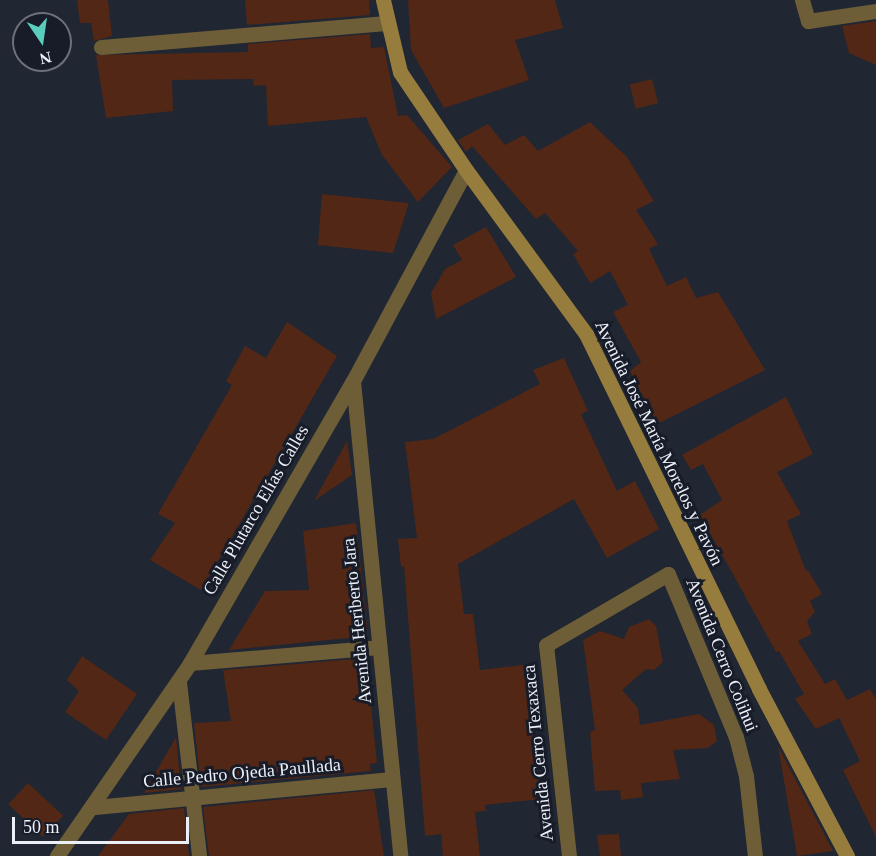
<!DOCTYPE html>
<html>
<head>
<meta charset="utf-8">
<style>
	body { margin:0 }
	#map { position:relative; width:876px; height:856px; overflow:hidden; background:#202632; font-family:Georgia,serif }
	div>[style] { position:absolute }
	.building>* { inset:0; background:#522715; transform-origin:0 0 }
	.street>* { height:15px; margin:-7.5px; padding:0 7.5px; transform-origin:7.5px; border-radius:7.5px; background:#6e5e37 }
	.secondary>* { height:15px; margin:-7.5px; padding:0 7.5px; transform-origin:7.5px; border-radius:7.5px; background:#977d3d }
	span { translate:-50% -50%; white-space:nowrap; text-align:center; line-height:1.15; -webkit-text-stroke:6px #171c28; paint-order:stroke }
	.street-label { font-size:18px; color:#ebeff8 }
	.north { position:absolute; left:12px; top:12px; width:60px; height:60px; box-sizing:border-box; background:#171c28; border:2px solid #6c707b; border-radius:50%; rotate:167deg; font-size:16px; font-weight:700; line-height:24px; text-align:center; color:#ebeff8 }
	.north::after { content:''; display:block; margin:auto; width:21px; height:27px; background:#59cebe; clip-path:polygon(50% 0,100% 100%,50% 72%,0 100%) }
	.scale { position:absolute; left:12px; top:817px; width:177px; height:27px; box-sizing:border-box; border:3px solid #ebeff8; border-top:0; padding-left:8px; font-size:18px; line-height:21px; white-space:nowrap; color:#ebeff8; -webkit-text-stroke:4px #171c28; paint-order:stroke }
</style>
</head>
<body>
<div id="map">
	<div class="building">
		<i style="clip-path:polygon(77px 0,108px 0,112px 36px,94px 41px,91px 23px,80px 23px)"></i>
		<i style="clip-path:polygon(245px 0,369px 0,370px 15px,247px 25px)"></i>
		<i style="clip-path:polygon(408px 0,555px 0,563px 28px,515px 40px,529px 80px,444px 108px,411px 50px)"></i>
		<i style="clip-path:polygon(876px 21px,876px 65px,849px 53px,842px 26px)"></i>
		<i style="clip-path:polygon(370px 34px,371px 48px,384px 47px,398px 116px,407px 115px,452px 167px,418px 202px,382px 155px,366px 117px,268px 126px,266px 85px,254px 86px,253px 79px,172px 80px,173px 111px,106px 118px,96px 55px,248px 52px,248px 44px)"></i>
		<i style="left:652px;top:79px;width:25px;height:23px;rotate:76deg"></i>
		<i style="clip-path:polygon(590px 122px,627px 157px,654px 201px,636px 210px,658px 244px,649px 249px,667px 286px,686px 277px,696px 298px,718px 292px,765px 370px,657px 424px,630px 371px,641px 362px,613px 312px,628px 305px,610px 271px,590px 283px,573px 254px,578px 251px,545px 213px,536px 219px,472px 146px,466px 152px,458px 140px,488px 124px,505px 145px,524px 135px,538px 151px)"></i>
		<i style="clip-path:polygon(322px 194px,409px 203px,393px 253px,318px 245px)"></i>
		<i style="clip-path:polygon(486px 227px,516px 277px,436px 319px,431px 293px,445px 269px,462px 260px,453px 245px)"></i>
		<i style="clip-path:polygon(287px 322px,337px 356px,201px 590px,150px 560px,175px 523px,158px 514px,232px 385px,226px 381px,245px 346px,266px 358px)"></i>
		<i style="clip-path:polygon(564px 358px,588px 411px,581px 414px,617px 491px,635px 481px,659px 529px,607px 558px,574px 499px,458px 564px,464px 614px,473px 614px,480px 670px,523px 665px,542px 799px,485px 805px,486px 811px,475px 812px,480px 856px,443px 856px,441px 834px,425px 836px,404px 566px,401px 567px,398px 539px,417px 538px,405px 442px,433px 439px,540px 384px,533px 370px)"></i>
		<i style="clip-path:polygon(786px 397px,813px 454px,777px 472px,801px 514px,787px 521px,806px 571px,808px 570px,822px 594px,810px 601px,815px 612px,807px 621px,812px 634px,798px 641px,825px 684px,835px 679px,847px 700px,870px 689px,876px 699px,876px 837px,843px 770px,860px 761px,839px 718px,816px 729px,795px 699px,804px 694px,779px 651px,776px 652px,700px 515px,722px 500px,703px 464px,691px 470px,682px 455px)"></i>
		<i style="clip-path:polygon(347px 441px,352px 475px,314px 501px)"></i>
		<i style="clip-path:polygon(356px 523px,368px 636px,229px 650px,265px 591px,309px 590px,303px 531px)"></i>
		<i style="clip-path:polygon(649px 619px,656px 626px,663px 662px,654px 670px,646px 669px,622px 690px,638px 708px,640px 725px,699px 714px,714px 725px,717px 741px,708px 748px,673px 750px,680px 779px,641px 783px,643px 797px,621px 800px,620px 790px,595px 791px,590px 732px,595px 730px,583px 640px,600px 631px,624px 639px,629px 627px)"></i>
		<i style="clip-path:polygon(82px 656px,137px 694px,106px 740px,65px 712px,79px 691px,67px 680px)"></i>
		<i style="clip-path:polygon(366px 658px,377px 763px,370px 764px,371px 771px,201px 787px,194px 723px,231px 721px,223px 670px)"></i>
		<i style="clip-path:polygon(176px 737px,181px 789px,144px 793px)"></i>
		<i style="clip-path:polygon(778px 746px,833px 851px,797px 856px)"></i>
		<i style="left:28px;top:783px;width:48px;height:29px;rotate:43deg"></i>
		<i style="clip-path:polygon(374px 790px,384px 856px,209px 856px,203px 807px)"></i>
		<i style="clip-path:polygon(184px 808px,189px 856px,98px 856px,129px 814px)"></i>
		<i style="clip-path:polygon(619px 834px,621px 856px,600px 856px,597px 835px)"></i>
	</div>
	<div class="street">
		<i style="left:802px;top:0;width:22px;rotate:74deg"></i>
		<i style="left:808px;top:21px;width:69px;rotate:-8.4deg"></i>
		<i style="left:101px;top:47px;width:286px;rotate:-4.8deg"></i>
		<i style="left:353px;top:381px;width:477px;rotate:84.3deg"></i>
		<i style="left:190px;top:663px;width:190px;rotate:-4.8deg"></i>
		<i style="left:179px;top:682px;width:175px;rotate:83.4deg"></i>
		<i style="left:95px;top:807px;width:298px;rotate:-5.4deg"></i>
		<i style="left:57px;top:856px;width:234px;rotate:-55.4deg"></i>
		<i style="left:190px;top:663px;width:326px;rotate:-60deg"></i>
		<i style="left:353px;top:381px;width:239px;rotate:-61.8deg"></i>
		<i style="left:569px;top:856px;width:212px;rotate:-96.2deg"></i>
		<i style="left:546px;top:645px;width:141px;rotate:-30.2deg"></i>
		<i style="left:668px;top:574px;width:177px;rotate:67.4deg"></i>
		<i style="left:736px;top:737px;width:40px;rotate:75.6deg"></i>
		<i style="left:746px;top:776px;width:81px;rotate:83.6deg"></i>
	</div>
	<div class="secondary">
		<i style="left:383px;top:0;width:74px;rotate:76.7deg"></i>
		<i style="left:400px;top:72px;width:118px;rotate:56deg"></i>
		<i style="left:466px;top:170px;width:203px;rotate:53.8deg"></i>
		<i style="left:586px;top:334px;width:395px;rotate:64deg"></i>
		<i style="left:759px;top:689px;width:189px;rotate:62.2deg"></i>
	</div>
	<div class="street-label">
		<span style="left:659px;top:443px;rotate:64deg">Avenida José María Morelos y Pavón</span>
		<span style="left:256px;top:510px;rotate:-60deg">Calle Plutarco Elías Calles</span>
		<span style="left:357px;top:621px;rotate:-96deg">Avenida Heriberto Jara</span>
		<span style="left:722px;top:655px;rotate:68deg">Avenida Cerro Colihui</span>
		<span style="left:538px;top:753px;rotate:-96deg">Avenida Cerro Texaxaca</span>
		<span style="left:242px;top:773px;rotate:-5deg">Calle Pedro Ojeda Paullada</span>
	</div>
	<div class="north">N</div>
	<div class="scale">50 m</div>
</div>
</body>
</html>
